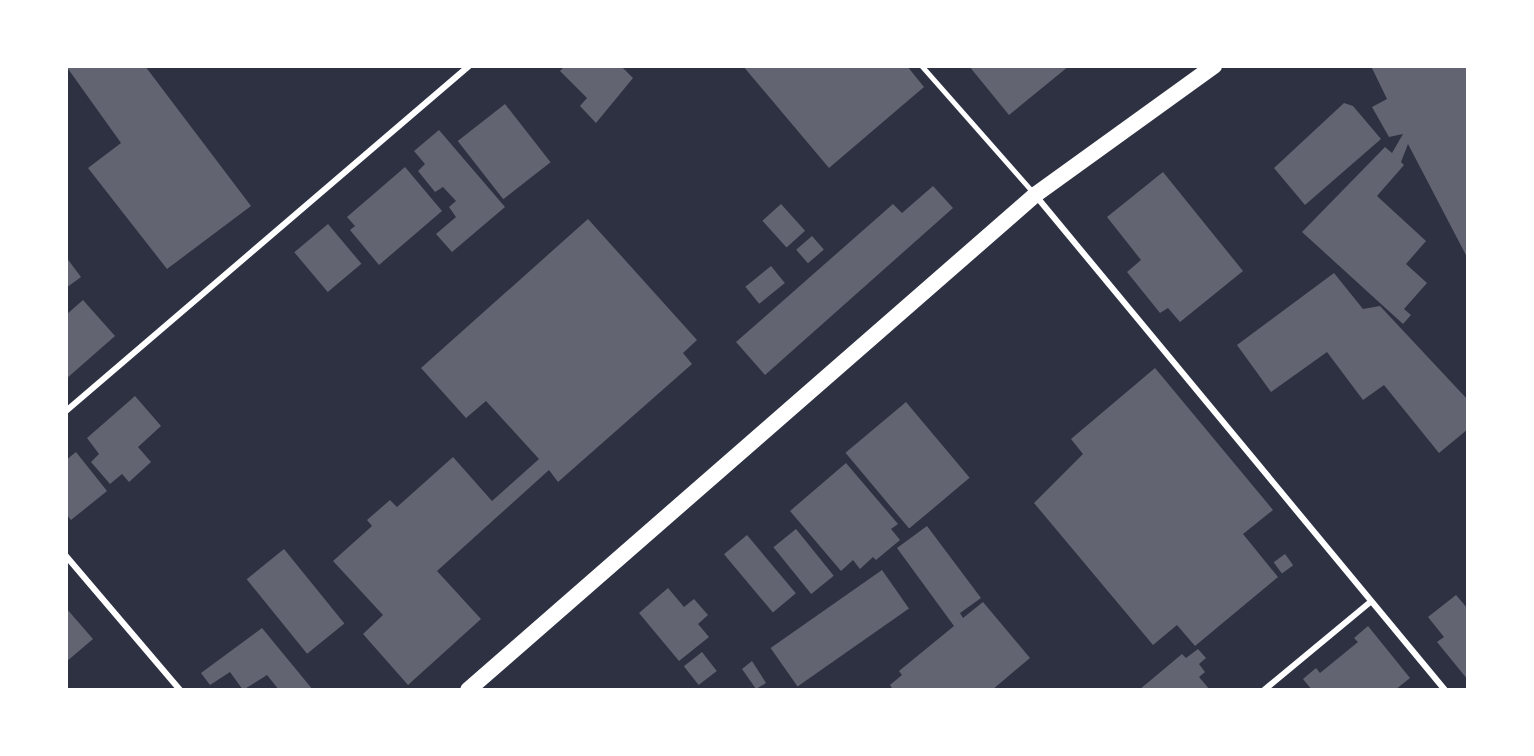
<!DOCTYPE html>
<html>
<head>
<meta charset="utf-8">
<style>
	body { margin:0 }
	#map { position:relative; width:1534px; height:756px; overflow:hidden; background:#2d3142; font-family:"Roboto Condensed",sans-serif }
	div>[style] { position:absolute }
	.building>* { inset:0; background:#626471; transform-origin:0 0 }
	.service>* { height:4.5px; margin:-2.25px; padding:0 2.25px; transform-origin:2.25px; border-radius:2.25px; background:#fff }
	.minor>* { height:6px; margin:-3px; padding:0 3px; transform-origin:3px; border-radius:3px; background:#fff }
	.trunk>* { height:16px; margin:-8px; padding:0 8px; transform-origin:8px; border-radius:8px; background:#fff }
	span { translate:-50% -50%; white-space:nowrap; text-align:center; line-height:1.15; -webkit-text-stroke:5px #fff; paint-order:stroke }
	.frame { position:absolute; inset:0; border:68px solid #fff; pointer-events:none }
</style>
</head>
<body>
<div id="map">
	<div class="building">
		<i style="clip-path:polygon(66px 66px,145px 66px,251px 206px,167px 269px,88px 168px,121px 143px)"></i>
		<i style="clip-path:polygon(565px 66px,621px 66px,633px 78px,596px 123px,580px 106px,587px 98px,560px 71px)"></i>
		<i style="clip-path:polygon(743px 66px,907px 66px,924px 87px,829px 168px)"></i>
		<i style="clip-path:polygon(969px 66px,1069px 66px,1009px 115px)"></i>
		<i style="clip-path:polygon(1371px 66px,1468px 66px,1468px 259px,1408px 144px,1401px 162px,1404px 165px,1377px 196px,1426px 241px,1406px 264px,1427px 283px,1404px 309px,1411px 315px,1403px 324px,1302px 232px,1385px 147px,1392px 153px,1403px 134px,1389px 137px,1372px 107px,1387px 99px)"></i>
		<i style="clip-path:polygon(1344px 103px,1353px 106px,1381px 139px,1305px 205px,1274px 168px)"></i>
		<i style="left:505px;top:104px;width:74px;height:60px;rotate:52deg"></i>
		<i style="clip-path:polygon(439px 130px,505px 207px,452px 252px,436px 234px,456px 217px,449px 207px,456px 201px,443px 187px,435px 192px,418px 171px,425px 164px,414px 151px)"></i>
		<i style="clip-path:polygon(405px 167px,442px 211px,379px 265px,350px 230px,355px 226px,347px 217px)"></i>
		<i style="clip-path:polygon(1163px 172px,1243px 271px,1180px 322px,1168px 308px,1160px 313px,1127px 272px,1141px 260px,1107px 217px)"></i>
		<i style="clip-path:polygon(933px 186px,953px 208px,765px 375px,736px 342px,893px 204px,902px 213px)"></i>
		<i style="left:781px;top:204px;width:36px;height:25px;rotate:48deg"></i>
		<i style="clip-path:polygon(588px 219px,697px 340px,683px 353px,692px 364px,558px 482px,549px 470px,437px 571px,481px 619px,408px 685px,363px 634px,383px 615px,333px 561px,372px 526px,367px 520px,390px 500px,397px 507px,453px 457px,492px 501px,539px 459px,486px 401px,466px 418px,421px 368px)"></i>
		<i style="left:328px;top:224px;width:52px;height:44px;rotate:50deg"></i>
		<i style="left:812px;top:236px;width:18px;height:21px;rotate:49deg"></i>
		<i style="clip-path:polygon(66px 257px,81px 277px,66px 288px)"></i>
		<i style="left:771px;top:266px;width:22px;height:33px;rotate:51deg"></i>
		<i style="clip-path:polygon(1334px 273px,1363px 309px,1380px 306px,1468px 400px,1468px 429px,1439px 453px,1384px 385px,1363px 400px,1327px 352px,1271px 392px,1237px 345px)"></i>
		<i style="clip-path:polygon(83px 300px,115px 336px,66px 379px,66px 315px)"></i>
		<i style="clip-path:polygon(1155px 368px,1273px 510px,1243px 534px,1278px 577px,1195px 646px,1177px 625px,1153px 645px,1034px 503px,1083px 454px,1071px 439px)"></i>
		<i style="clip-path:polygon(135px 396px,161px 426px,138px 447px,151px 462px,129px 482px,122px 474px,110px 484px,91px 462px,99px 454px,87px 438px)"></i>
		<i style="left:906px;top:402px;width:99px;height:79px;rotate:50deg"></i>
		<i style="clip-path:polygon(76px 452px,107px 491px,71px 520px,66px 514px,66px 460px)"></i>
		<i style="clip-path:polygon(846px 463px,898px 524px,891px 529px,900px 540px,876px 560px,873px 557px,860px 569px,853px 560px,841px 571px,790px 511px)"></i>
		<i style="clip-path:polygon(927px 526px,981px 598px,960px 613px,963px 618px,983px 602px,1030px 658px,992px 690px,893px 690px,890px 685px,902px 675px,899px 671px,954px 626px,897px 548px)"></i>
		<i style="left:796px;top:529px;width:60px;height:29px;rotate:51deg"></i>
		<i style="left:747px;top:535px;width:76px;height:30px;rotate:50deg"></i>
		<i style="left:284px;top:549px;width:96px;height:48px;rotate:51deg"></i>
		<i style="left:1285px;top:554px;width:14px;height:14px;rotate:54deg"></i>
		<i style="left:882px;top:570px;width:47px;height:136px;rotate:55deg"></i>
		<i style="clip-path:polygon(668px 588px,684px 607px,694px 599px,708px 615px,698px 624px,709px 637px,679px 661px,639px 613px)"></i>
		<i style="clip-path:polygon(1456px 595px,1468px 609px,1468px 680px,1437px 642px,1444px 637px,1428px 617px)"></i>
		<i style="clip-path:polygon(66px 608px,93px 639px,66px 662px)"></i>
		<i style="clip-path:polygon(1368px 626px,1410px 678px,1395px 690px,1312px 690px,1303px 679px,1316px 668px,1320px 673px,1358px 642px,1354px 638px)"></i>
		<i style="clip-path:polygon(262px 628px,313px 690px,279px 690px,267px 675px,243px 690px,230px 672px,210px 685px,201px 673px)"></i>
		<i style="clip-path:polygon(1198px 649px,1206px 658px,1199px 664px,1205px 672px,1199px 677px,1210px 690px,1139px 690px,1182px 654px,1186px 658px)"></i>
		<i style="left:702px;top:652px;width:24px;height:23px;rotate:52deg"></i>
		<i style="clip-path:polygon(752px 661px,766px 683px,756px 689px,742px 669px)"></i>
	</div>
	<div class="service">
		<i style="left:922px;top:66px;width:168px;rotate:48.6deg"></i>
	</div>
	<div class="minor">
		<i style="left:1036px;top:196px;width:641px;rotate:50.38deg"></i>
		<i style="left:66px;top:411px;width:531px;rotate:-40.57deg"></i>
		<i style="left:66px;top:556px;width:176px;rotate:49.6deg"></i>
		<i style="left:1264px;top:690px;width:136px;rotate:-39.6deg"></i>
	</div>
	<div class="trunk">
		<i style="left:468px;top:690px;width:753px;rotate:-41.12deg"></i>
		<i style="left:1035px;top:195px;width:221px;rotate:-35.8deg"></i>
	</div>
	<div class="frame"></div>
</div>
</body>
</html>
